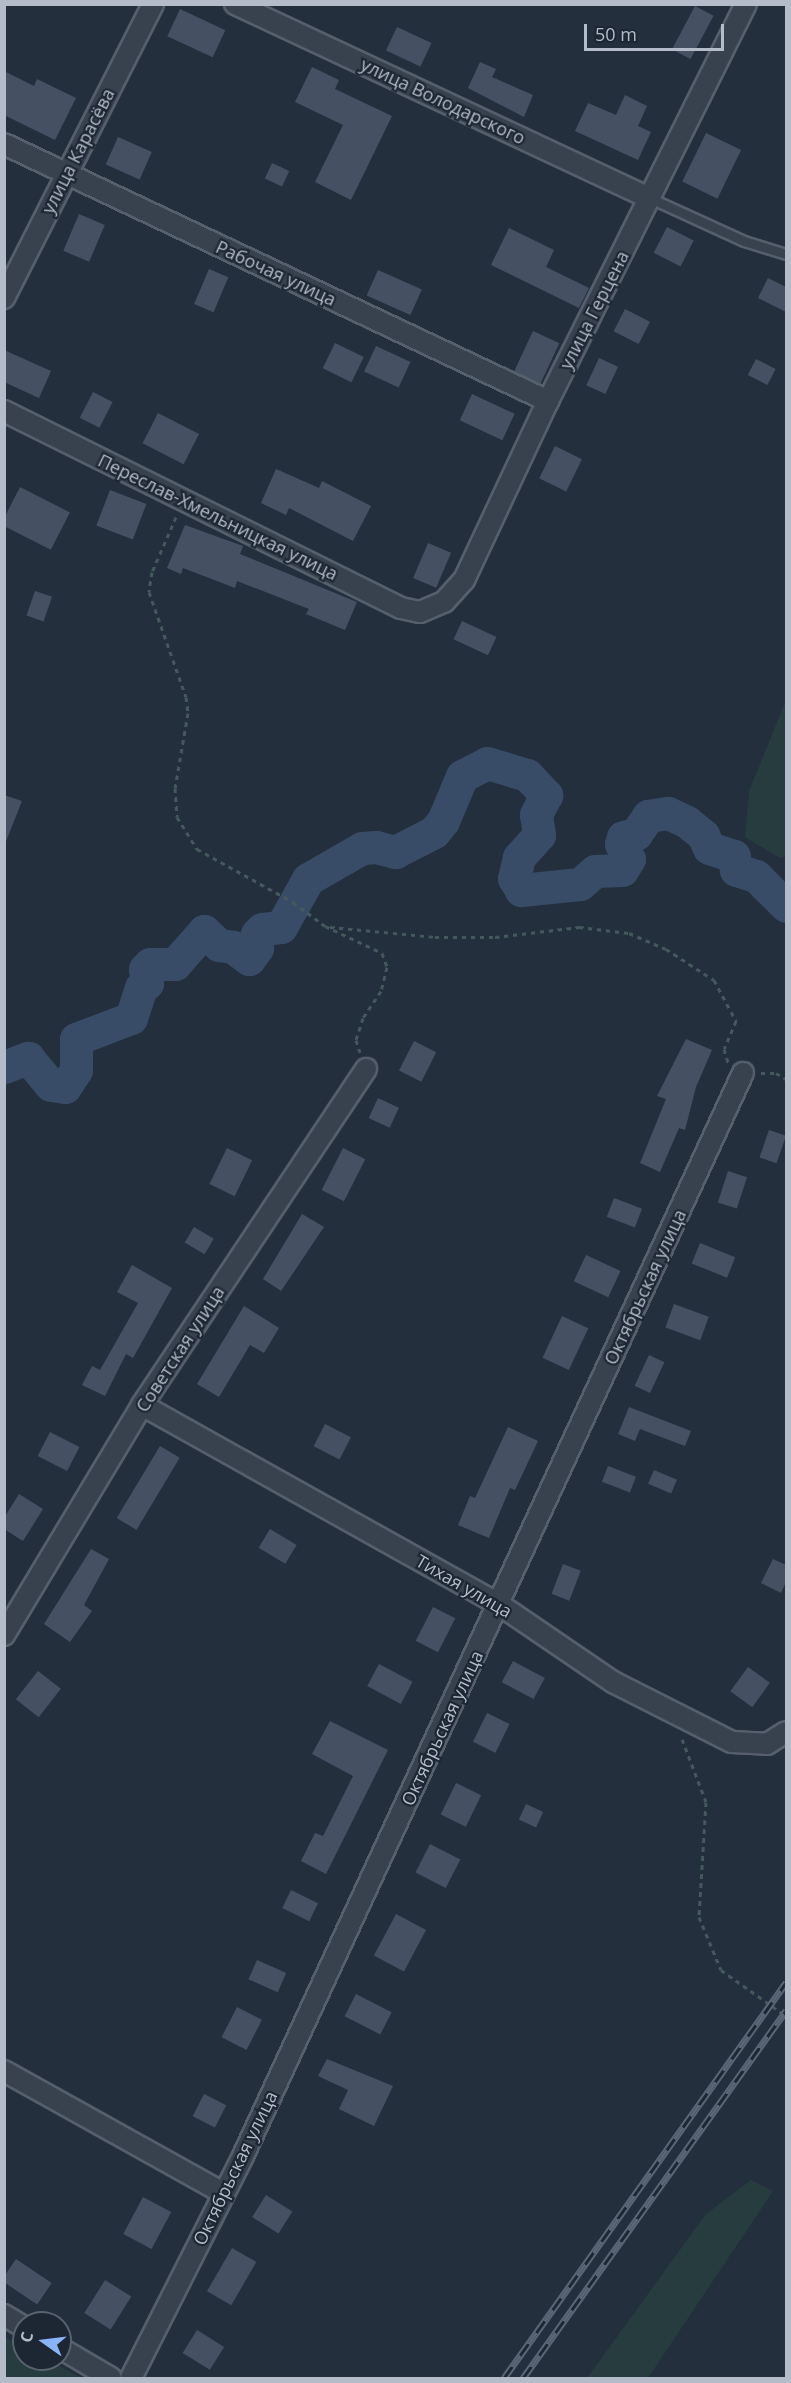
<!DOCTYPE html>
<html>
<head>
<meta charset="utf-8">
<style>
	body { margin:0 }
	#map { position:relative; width:791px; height:2383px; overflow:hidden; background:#242f3e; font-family:"Open Sans",sans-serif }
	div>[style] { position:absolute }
	.green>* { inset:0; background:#263c3f }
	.river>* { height:33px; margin:-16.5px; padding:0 16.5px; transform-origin:16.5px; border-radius:16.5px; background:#394c67 }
	.building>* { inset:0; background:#455162; transform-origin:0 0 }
	.path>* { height:3px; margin-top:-1.5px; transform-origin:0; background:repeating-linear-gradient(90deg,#44595c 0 4.5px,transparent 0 9px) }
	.roads { filter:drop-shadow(2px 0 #565f6c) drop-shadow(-2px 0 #565f6c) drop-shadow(0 2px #565f6c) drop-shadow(0 -2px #565f6c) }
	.service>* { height:9px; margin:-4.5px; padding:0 4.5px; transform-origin:4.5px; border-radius:4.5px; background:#38414e }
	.minor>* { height:20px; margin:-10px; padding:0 10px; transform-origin:10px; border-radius:10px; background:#38414e }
	.rail>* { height:7px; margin-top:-3.5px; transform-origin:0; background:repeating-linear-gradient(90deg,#1d2633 0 14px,#5a6575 0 28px); box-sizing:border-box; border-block:2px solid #5a6575 }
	span { translate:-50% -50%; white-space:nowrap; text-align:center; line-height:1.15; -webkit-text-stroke:4.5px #1d2633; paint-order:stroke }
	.street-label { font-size:18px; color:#b4bcc9 }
	.frame { position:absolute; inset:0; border:6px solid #b4bcc9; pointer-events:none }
	.north { position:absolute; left:12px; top:2311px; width:60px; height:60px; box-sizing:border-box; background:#1d2633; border:2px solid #59626f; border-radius:50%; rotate:284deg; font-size:16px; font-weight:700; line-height:24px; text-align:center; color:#b4bcc9 }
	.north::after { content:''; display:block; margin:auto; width:21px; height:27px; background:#8ab4f8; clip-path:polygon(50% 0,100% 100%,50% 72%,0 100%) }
	.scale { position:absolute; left:584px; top:24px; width:140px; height:27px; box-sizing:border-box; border:3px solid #b4bcc9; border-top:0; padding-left:8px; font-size:18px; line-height:21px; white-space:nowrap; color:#b4bcc9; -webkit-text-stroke:4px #1d2633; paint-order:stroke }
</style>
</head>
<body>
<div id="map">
	<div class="green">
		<i style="clip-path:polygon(786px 700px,786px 856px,780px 858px,745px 837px,749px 791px)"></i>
		<i style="clip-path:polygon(751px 2180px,773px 2191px,648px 2378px,587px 2378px,706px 2214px)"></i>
		<i style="clip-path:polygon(5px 2337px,24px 2348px,24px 2359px,46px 2359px,82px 2378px,5px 2378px)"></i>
	</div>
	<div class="river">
		<i style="left:4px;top:1067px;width:26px;rotate:-21deg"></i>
		<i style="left:28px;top:1058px;width:35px;rotate:50deg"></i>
		<i style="left:51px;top:1085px;width:14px;rotate:8deg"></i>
		<i style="left:65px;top:1087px;width:20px;rotate:-57deg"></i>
		<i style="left:76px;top:1070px;width:31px;rotate:-90deg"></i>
		<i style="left:76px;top:1039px;width:59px;rotate:-20.9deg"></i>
		<i style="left:131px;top:1018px;width:32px;rotate:-72deg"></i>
		<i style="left:141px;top:988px;width:8px;rotate:-40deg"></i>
		<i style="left:147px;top:983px;width:14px;rotate:-98deg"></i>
		<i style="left:145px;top:969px;width:7px;rotate:-45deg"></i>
		<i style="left:150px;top:964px;width:25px"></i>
		<i style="left:175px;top:964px;width:44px;rotate:-48.7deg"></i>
		<i style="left:204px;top:931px;width:21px;rotate:43deg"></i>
		<i style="left:219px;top:945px;width:14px;rotate:8deg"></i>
		<i style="left:233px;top:947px;width:20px;rotate:37deg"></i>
		<i style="left:249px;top:959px;width:14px;rotate:-54deg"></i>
		<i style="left:257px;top:948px;width:14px;rotate:-90deg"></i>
		<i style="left:257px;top:934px;width:7px;rotate:-45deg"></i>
		<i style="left:262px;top:929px;width:19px;rotate:-6deg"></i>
		<i style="left:281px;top:927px;width:55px;rotate:-60.6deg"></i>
		<i style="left:308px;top:879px;width:62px;rotate:-29.9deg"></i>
		<i style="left:362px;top:848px;width:14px;rotate:-4deg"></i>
		<i style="left:376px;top:847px;width:20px;rotate:15deg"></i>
		<i style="left:395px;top:852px;width:44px;rotate:-27.1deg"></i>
		<i style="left:434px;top:832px;width:14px;rotate:-51deg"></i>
		<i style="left:443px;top:821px;width:49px;rotate:-67.1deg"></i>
		<i style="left:462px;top:776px;width:28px;rotate:-27deg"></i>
		<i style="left:487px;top:763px;width:42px;rotate:16.7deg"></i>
		<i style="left:527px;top:775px;width:28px;rotate:46deg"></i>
		<i style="left:546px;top:795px;width:22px;rotate:117deg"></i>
		<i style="left:536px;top:815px;width:20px;rotate:81deg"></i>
		<i style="left:539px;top:835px;width:30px;rotate:132deg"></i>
		<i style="left:519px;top:857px;width:22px;rotate:103deg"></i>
		<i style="left:514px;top:878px;width:14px;rotate:60deg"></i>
		<i style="left:521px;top:890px;width:59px;rotate:-5.8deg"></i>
		<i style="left:580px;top:884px;width:20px;rotate:-41deg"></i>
		<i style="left:595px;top:871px;width:27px;rotate:-2deg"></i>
		<i style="left:622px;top:870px;width:13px;rotate:-58deg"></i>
		<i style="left:629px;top:859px;width:17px;rotate:-118deg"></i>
		<i style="left:621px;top:844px;width:7px;rotate:-74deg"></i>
		<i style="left:623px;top:837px;width:13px;rotate:-13deg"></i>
		<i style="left:636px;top:834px;width:22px;rotate:-56deg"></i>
		<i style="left:648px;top:816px;width:20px;rotate:-9deg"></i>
		<i style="left:668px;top:813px;width:21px;rotate:25deg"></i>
		<i style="left:687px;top:822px;width:21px;rotate:39deg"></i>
		<i style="left:703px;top:835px;width:14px;rotate:65deg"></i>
		<i style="left:709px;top:848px;width:26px;rotate:18deg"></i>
		<i style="left:734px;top:856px;width:14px;rotate:82deg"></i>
		<i style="left:736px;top:870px;width:21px;rotate:17deg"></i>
		<i style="left:756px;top:876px;width:42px;rotate:45deg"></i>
	</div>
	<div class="building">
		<i style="left:695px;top:6px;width:21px;height:49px;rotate:28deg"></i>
		<i style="left:180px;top:9px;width:50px;height:30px;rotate:25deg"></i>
		<i style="left:397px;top:27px;width:38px;height:26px;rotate:25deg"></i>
		<i style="clip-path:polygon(480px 62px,496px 69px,492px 77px,533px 95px,524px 117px,468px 88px)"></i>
		<i style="clip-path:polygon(312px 67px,339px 80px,335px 89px,392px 116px,351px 200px,315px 182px,343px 125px,295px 102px)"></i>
		<i style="clip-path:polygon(4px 71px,34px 86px,37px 79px,76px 98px,55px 140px,4px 115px)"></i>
		<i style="clip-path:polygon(625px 95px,647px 106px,638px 126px,651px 132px,638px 160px,575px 131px,588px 103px,616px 115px)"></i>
		<i style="left:706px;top:133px;width:39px;height:54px;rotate:26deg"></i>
		<i style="left:118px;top:137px;width:37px;height:30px;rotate:24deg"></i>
		<i style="left:272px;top:163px;width:19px;height:17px;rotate:25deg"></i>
		<i style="left:79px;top:214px;width:28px;height:40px;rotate:23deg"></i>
		<i style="left:667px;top:227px;width:30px;height:29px;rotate:27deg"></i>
		<i style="clip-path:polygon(509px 228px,554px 250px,546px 267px,589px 288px,579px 308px,491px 265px)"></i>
		<i style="left:209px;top:269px;width:21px;height:38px;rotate:23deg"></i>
		<i style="left:378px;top:270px;width:48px;height:28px;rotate:24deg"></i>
		<i style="clip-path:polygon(768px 278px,786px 287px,786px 312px,758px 298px)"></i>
		<i style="left:625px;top:309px;width:28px;height:25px;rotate:27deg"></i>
		<i style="left:533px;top:331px;width:29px;height:45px;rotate:25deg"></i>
		<i style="left:335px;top:343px;width:32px;height:28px;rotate:26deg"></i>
		<i style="left:376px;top:346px;width:38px;height:28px;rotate:25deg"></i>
		<i style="clip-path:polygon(4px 350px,51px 371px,39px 398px,4px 382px)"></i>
		<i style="left:599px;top:358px;width:21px;height:30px;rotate:25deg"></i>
		<i style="left:756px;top:359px;width:22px;height:18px;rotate:27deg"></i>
		<i style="left:93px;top:392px;width:22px;height:29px;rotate:27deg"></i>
		<i style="left:472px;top:394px;width:47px;height:29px;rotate:25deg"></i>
		<i style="left:158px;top:413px;width:46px;height:34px;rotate:27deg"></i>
		<i style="left:555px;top:446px;width:30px;height:36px;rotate:26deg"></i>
		<i style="clip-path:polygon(276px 469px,319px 488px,322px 481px,371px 506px,353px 541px,289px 508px,286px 515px,261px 503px)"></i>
		<i style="left:20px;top:487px;width:56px;height:42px;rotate:27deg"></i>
		<i style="left:110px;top:490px;width:39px;height:38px;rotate:21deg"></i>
		<i style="clip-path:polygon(185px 525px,243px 546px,240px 554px,357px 602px,345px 630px,306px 614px,309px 609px,237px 581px,235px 588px,183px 568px,181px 574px,167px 568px)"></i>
		<i style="left:428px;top:543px;width:25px;height:38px;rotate:23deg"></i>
		<i style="left:35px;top:591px;width:18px;height:26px;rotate:19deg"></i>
		<i style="left:462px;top:621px;width:38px;height:20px;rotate:25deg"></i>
		<i style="clip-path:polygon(4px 795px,22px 801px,5px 844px,4px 844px)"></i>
		<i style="clip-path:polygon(686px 1039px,712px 1050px,696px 1087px,685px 1130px,679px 1128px,660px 1172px,640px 1163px,666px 1099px,657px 1096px)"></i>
		<i style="left:414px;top:1041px;width:25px;height:33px;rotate:27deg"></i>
		<i style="left:378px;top:1098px;width:23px;height:22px;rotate:25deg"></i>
		<i style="left:769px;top:1130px;width:18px;height:29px;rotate:19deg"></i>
		<i style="left:227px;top:1148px;width:28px;height:40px;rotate:26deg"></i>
		<i style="left:343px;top:1148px;width:25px;height:47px;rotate:27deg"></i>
		<i style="left:728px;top:1171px;width:20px;height:33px;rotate:18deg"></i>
		<i style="left:614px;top:1198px;width:30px;height:20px;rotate:21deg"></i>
		<i style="clip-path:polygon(302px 1214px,324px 1227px,281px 1291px,263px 1279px)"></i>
		<i style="left:194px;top:1227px;width:23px;height:18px;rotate:31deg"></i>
		<i style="left:700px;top:1243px;width:38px;height:22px;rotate:22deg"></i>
		<i style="left:586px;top:1255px;width:38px;height:29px;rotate:25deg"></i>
		<i style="clip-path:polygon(132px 1265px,172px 1288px,133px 1358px,126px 1354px,105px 1396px,82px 1385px,92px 1366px,100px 1370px,138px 1303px,117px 1292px)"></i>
		<i style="left:674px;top:1304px;width:37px;height:25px;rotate:20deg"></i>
		<i style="clip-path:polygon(244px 1306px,279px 1328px,264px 1353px,250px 1345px,219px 1397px,197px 1384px)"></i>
		<i style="left:562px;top:1316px;width:29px;height:46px;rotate:25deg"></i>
		<i style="left:649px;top:1355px;width:17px;height:34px;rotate:25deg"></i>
		<i style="clip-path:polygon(629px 1407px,691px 1431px,685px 1446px,640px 1429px,635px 1441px,618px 1434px)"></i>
		<i style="left:325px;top:1424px;width:29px;height:25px;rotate:27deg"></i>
		<i style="clip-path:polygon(508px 1427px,538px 1441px,515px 1490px,510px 1488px,489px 1538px,458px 1525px,470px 1496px,475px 1498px)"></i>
		<i style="left:50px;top:1432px;width:33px;height:27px;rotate:27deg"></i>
		<i style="left:160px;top:1446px;width:23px;height:84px;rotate:31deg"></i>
		<i style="left:608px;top:1466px;width:30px;height:17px;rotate:21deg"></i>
		<i style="left:654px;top:1470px;width:25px;height:15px;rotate:23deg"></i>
		<i style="clip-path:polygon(19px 1494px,43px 1509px,23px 1541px,4px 1529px,4px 1518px)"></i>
		<i style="left:270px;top:1529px;width:31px;height:22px;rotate:31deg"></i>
		<i style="clip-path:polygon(91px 1549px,109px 1559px,84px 1605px,92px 1611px,70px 1642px,44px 1624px)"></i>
		<i style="clip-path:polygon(773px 1559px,786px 1565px,786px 1582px,781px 1593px,761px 1583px)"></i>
		<i style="left:563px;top:1564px;width:19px;height:32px;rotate:21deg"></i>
		<i style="left:433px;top:1607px;width:25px;height:38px;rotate:27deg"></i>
		<i style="left:513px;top:1661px;width:36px;height:24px;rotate:28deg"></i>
		<i style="left:379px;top:1664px;width:38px;height:25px;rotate:28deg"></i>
		<i style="left:748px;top:1667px;width:27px;height:30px;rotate:36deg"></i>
		<i style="left:38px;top:1671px;width:29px;height:36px;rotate:38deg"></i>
		<i style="left:487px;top:1713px;width:25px;height:32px;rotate:26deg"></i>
		<i style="clip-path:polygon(330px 1721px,388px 1750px,326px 1874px,301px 1861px,315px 1833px,323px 1836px,353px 1776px,312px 1754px)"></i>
		<i style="left:456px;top:1783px;width:28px;height:35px;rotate:26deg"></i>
		<i style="left:526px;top:1804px;width:19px;height:17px;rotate:25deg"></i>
		<i style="left:430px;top:1844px;width:34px;height:32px;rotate:27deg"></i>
		<i style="left:291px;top:1890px;width:30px;height:20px;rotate:26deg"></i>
		<i style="left:396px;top:1914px;width:34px;height:47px;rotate:28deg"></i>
		<i style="left:257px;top:1960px;width:32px;height:21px;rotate:24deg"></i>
		<i style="left:356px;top:1994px;width:40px;height:25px;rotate:27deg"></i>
		<i style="left:237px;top:2007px;width:28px;height:34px;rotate:27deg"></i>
		<i style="clip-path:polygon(327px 2059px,393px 2086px,374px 2126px,339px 2109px,348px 2090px,318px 2076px)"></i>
		<i style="left:204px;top:2094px;width:25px;height:25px;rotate:27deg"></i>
		<i style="left:266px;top:2195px;width:31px;height:26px;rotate:32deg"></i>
		<i style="left:143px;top:2197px;width:32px;height:42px;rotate:28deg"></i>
		<i style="left:232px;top:2248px;width:28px;height:50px;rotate:30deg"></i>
		<i style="left:16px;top:2259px;width:43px;height:26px;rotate:34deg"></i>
		<i style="left:105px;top:2280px;width:31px;height:39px;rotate:32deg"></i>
		<i style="left:197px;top:2330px;width:32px;height:27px;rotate:32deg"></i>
	</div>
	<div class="path">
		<i style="left:176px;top:517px;width:60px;rotate:113.6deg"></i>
		<i style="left:152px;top:572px;width:20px;rotate:99deg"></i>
		<i style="left:149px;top:592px;width:111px;rotate:70.6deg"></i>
		<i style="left:186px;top:697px;width:16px;rotate:83deg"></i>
		<i style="left:188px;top:713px;width:76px;rotate:99.8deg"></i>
		<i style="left:175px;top:788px;width:29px;rotate:86deg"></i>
		<i style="left:177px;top:817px;width:38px;rotate:58deg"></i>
		<i style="left:197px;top:849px;width:110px;rotate:28.9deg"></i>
		<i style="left:293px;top:902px;width:40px;rotate:37deg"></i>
		<i style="left:325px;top:926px;width:63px;rotate:25.3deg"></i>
		<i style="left:382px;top:953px;width:15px;rotate:70deg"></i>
		<i style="left:387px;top:967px;width:25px;rotate:104deg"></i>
		<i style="left:381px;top:991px;width:32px;rotate:124deg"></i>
		<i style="left:363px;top:1018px;width:23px;rotate:108deg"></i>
		<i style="left:356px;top:1040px;width:13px;rotate:72deg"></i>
		<i style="left:330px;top:927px;width:105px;rotate:5.4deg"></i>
		<i style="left:435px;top:937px;width:60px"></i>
		<i style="left:495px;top:937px;width:85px;rotate:-6.8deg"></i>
		<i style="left:579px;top:927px;width:50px;rotate:6.8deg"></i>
		<i style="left:629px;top:933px;width:40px;rotate:23.4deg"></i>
		<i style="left:666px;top:949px;width:57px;rotate:32.9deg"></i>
		<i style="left:714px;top:980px;width:47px;rotate:61.8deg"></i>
		<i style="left:736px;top:1021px;width:30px;rotate:113deg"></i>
		<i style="left:724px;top:1049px;width:14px;rotate:73deg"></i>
		<i style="left:761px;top:1073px;width:15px"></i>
		<i style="left:776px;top:1073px;width:12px;rotate:31deg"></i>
		<i style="left:682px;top:1739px;width:67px;rotate:69.1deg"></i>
		<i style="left:706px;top:1802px;width:115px;rotate:93.5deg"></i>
		<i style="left:699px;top:1917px;width:57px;rotate:67.5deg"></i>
		<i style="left:721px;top:1970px;width:80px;rotate:35.3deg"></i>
	</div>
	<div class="roads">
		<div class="service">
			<i style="left:650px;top:198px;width:103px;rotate:24.6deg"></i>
			<i style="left:744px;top:241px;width:44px;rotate:17.2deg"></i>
		</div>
		<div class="minor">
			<i style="left:235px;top:4px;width:458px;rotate:25.1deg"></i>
			<i style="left:4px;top:144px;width:602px;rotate:25.29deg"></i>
			<i style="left:4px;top:298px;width:330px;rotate:-63.1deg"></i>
			<i style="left:4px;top:411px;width:443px;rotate:26.4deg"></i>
			<i style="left:401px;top:608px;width:19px;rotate:12deg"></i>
			<i style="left:420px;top:612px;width:26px;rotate:-23deg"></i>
			<i style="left:444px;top:602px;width:30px;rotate:-48deg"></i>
			<i style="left:464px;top:580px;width:198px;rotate:-64.9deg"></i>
			<i style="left:548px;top:401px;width:444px;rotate:-63.5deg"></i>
			<i style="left:142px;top:1405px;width:410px;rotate:29.2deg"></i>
			<i style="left:500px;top:1605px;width:137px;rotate:34.3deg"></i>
			<i style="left:613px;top:1682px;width:133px;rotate:26.8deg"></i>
			<i style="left:732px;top:1742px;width:35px;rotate:3deg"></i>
			<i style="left:767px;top:1744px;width:22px;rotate:-32deg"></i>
			<i style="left:4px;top:1635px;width:268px;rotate:-59deg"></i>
			<i style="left:142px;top:1405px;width:404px;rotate:-56.3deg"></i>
			<i style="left:4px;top:2071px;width:251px;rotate:29.1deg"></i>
			<i style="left:4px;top:2315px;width:23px;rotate:31deg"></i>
			<i style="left:60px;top:2348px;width:59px;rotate:30.5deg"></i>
			<i style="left:131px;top:2378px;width:249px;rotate:-63.2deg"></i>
			<i style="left:243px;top:2156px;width:1193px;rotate:-65.22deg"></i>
		</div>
	</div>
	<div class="rail">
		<i style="left:504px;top:2378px;width:486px;rotate:-54.5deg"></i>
		<i style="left:523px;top:2378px;width:452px;rotate:-54.4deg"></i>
	</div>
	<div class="street-label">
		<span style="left:443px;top:101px;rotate:25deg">улица Володарского</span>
		<span style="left:78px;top:151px;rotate:-63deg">улица Карасёва</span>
		<span style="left:276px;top:273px;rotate:25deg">Рабочая улица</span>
		<span style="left:594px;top:310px;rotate:-63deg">улица Герцена</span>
		<span style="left:218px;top:517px;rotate:26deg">Переслав-Хмельницкая улица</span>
		<span style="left:645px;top:1287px;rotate:-65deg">Октябрьская улица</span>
		<span style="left:180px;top:1349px;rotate:-57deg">Советская улица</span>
		<span style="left:464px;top:1586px;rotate:30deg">Тихая улица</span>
		<span style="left:442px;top:1728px;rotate:-65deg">Октябрьская улица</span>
		<span style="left:235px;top:2168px;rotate:-64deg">Октябрьская улица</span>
	</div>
	<div class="frame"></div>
	<div class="north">С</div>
	<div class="scale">50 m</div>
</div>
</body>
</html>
